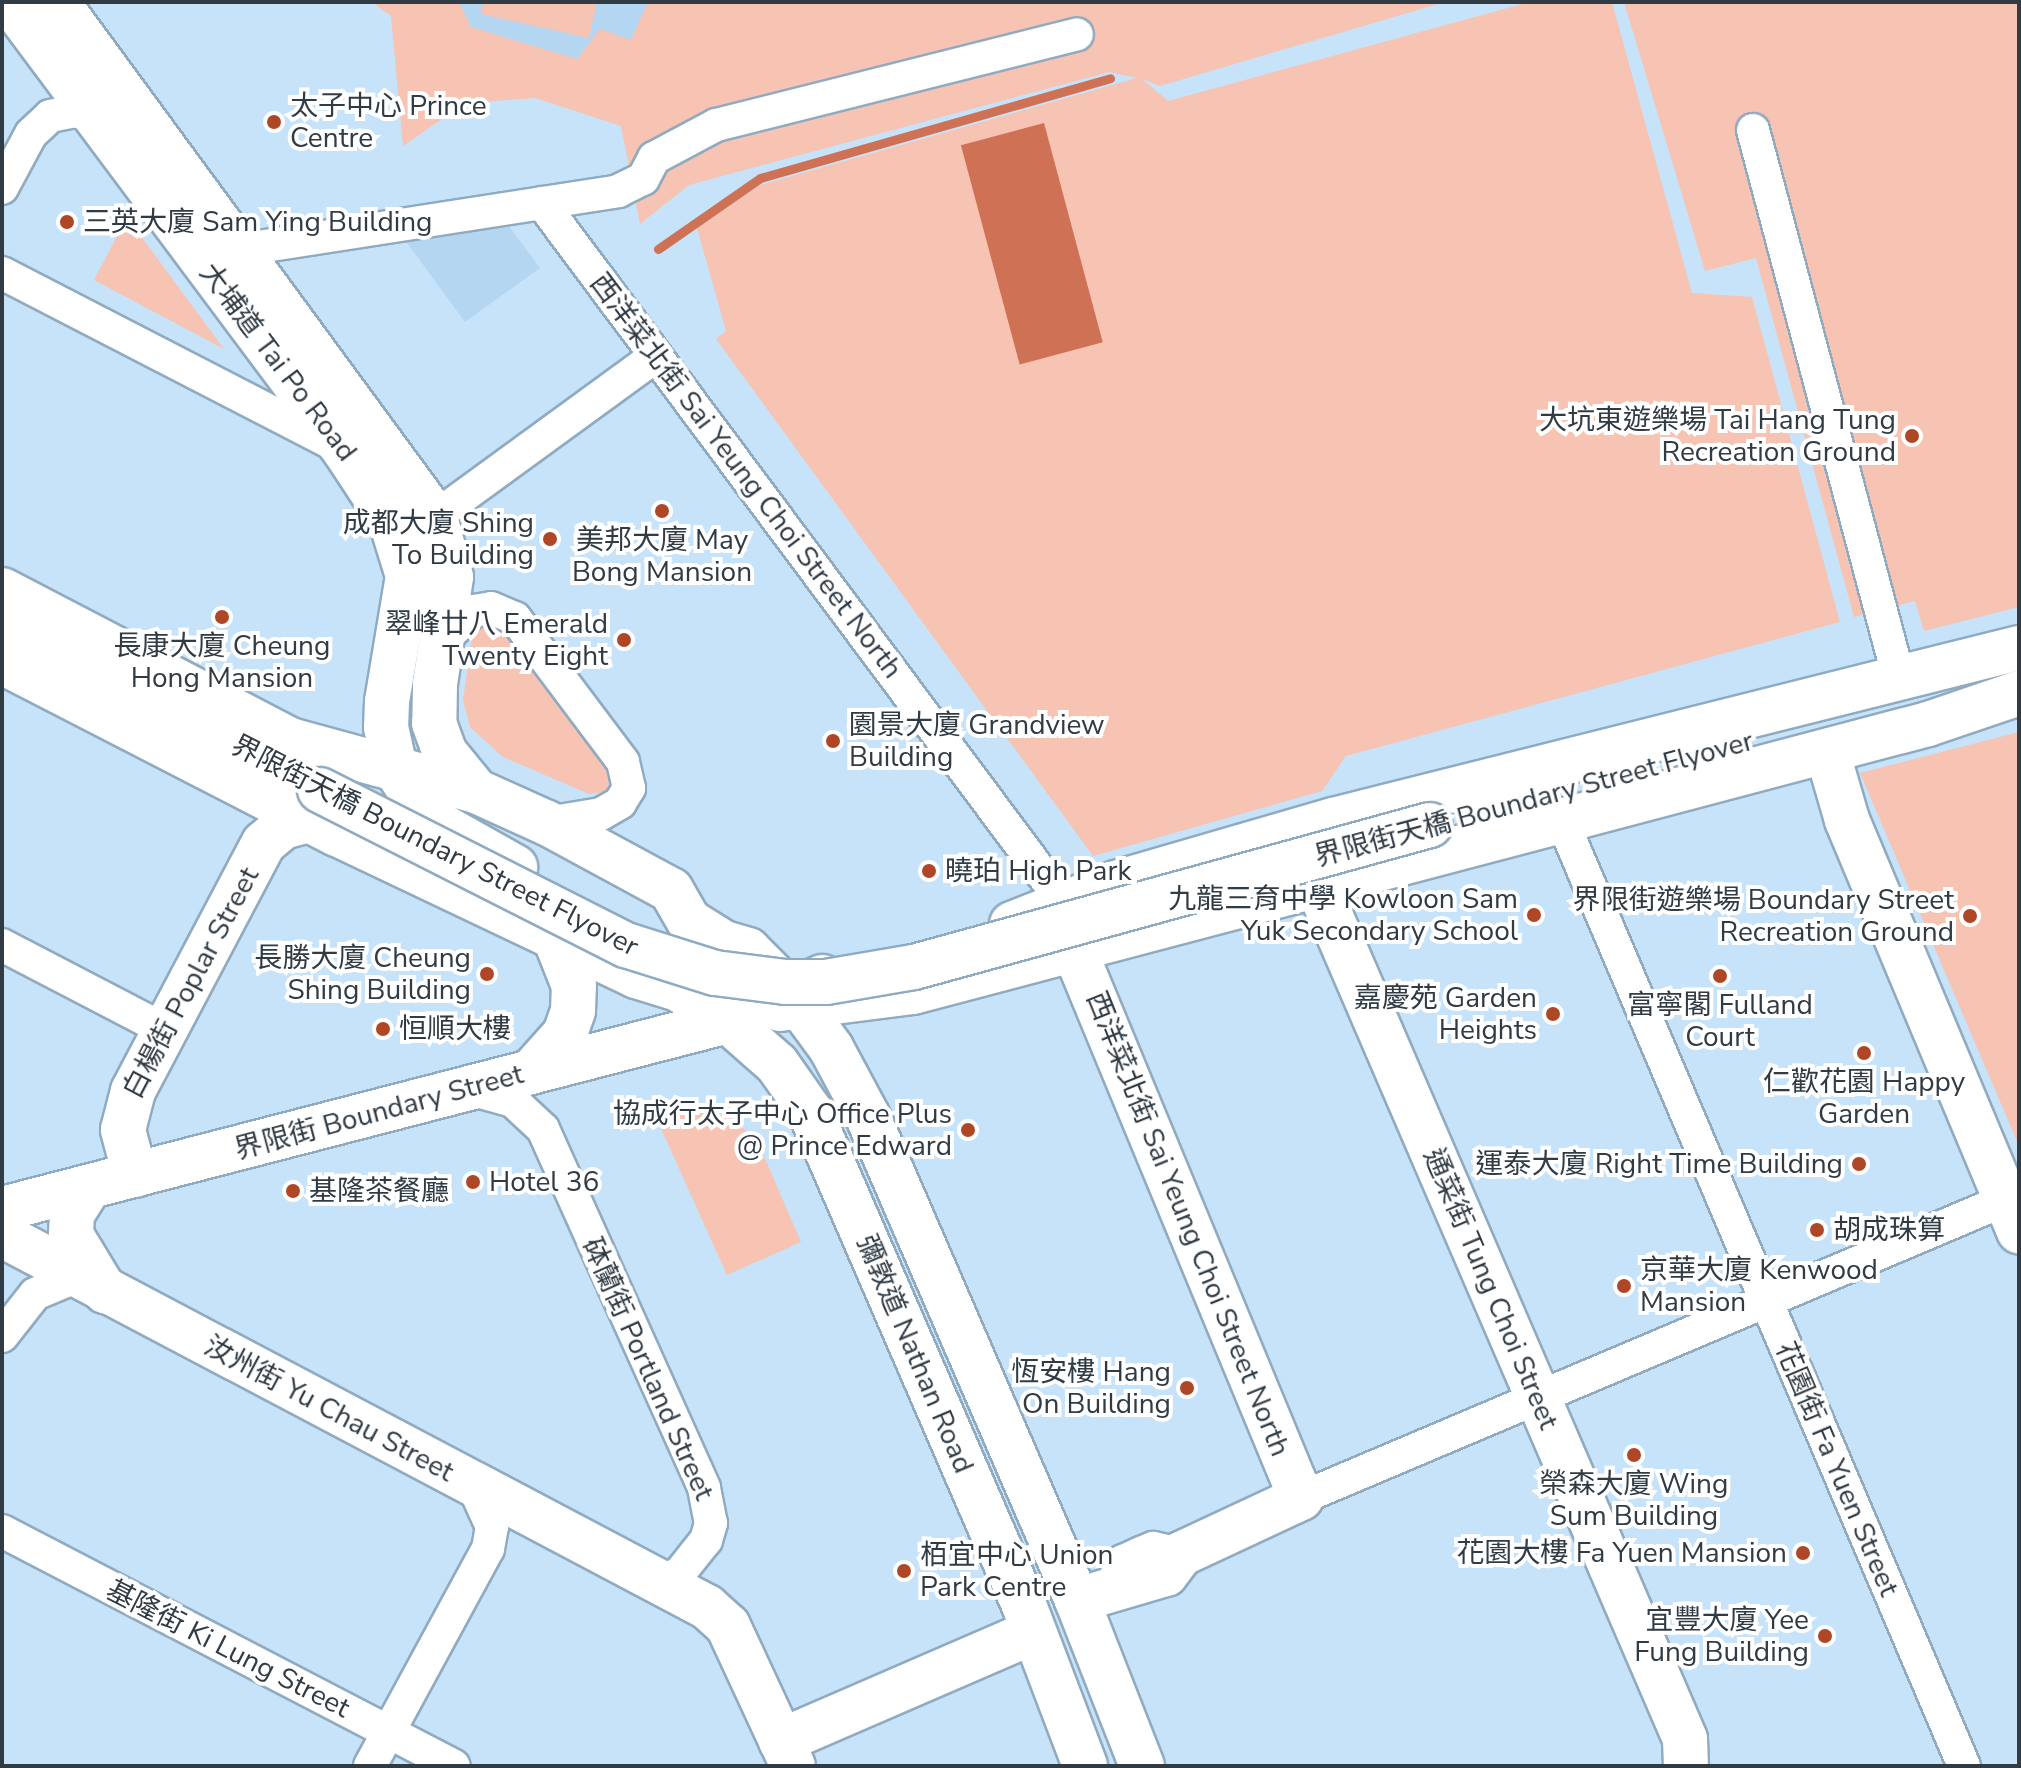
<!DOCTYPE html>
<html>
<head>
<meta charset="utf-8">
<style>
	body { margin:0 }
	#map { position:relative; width:2021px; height:1768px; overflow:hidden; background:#c7e3f9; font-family:"Nunito Sans","Noto Sans TC",sans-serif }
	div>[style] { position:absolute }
	.built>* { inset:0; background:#b4d6f0 }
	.green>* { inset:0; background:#f7c3b3 }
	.water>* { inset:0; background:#cf7155; transform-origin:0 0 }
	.stream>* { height:9px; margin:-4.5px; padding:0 4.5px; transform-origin:4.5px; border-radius:4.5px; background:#cf7155 }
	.roads { filter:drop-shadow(2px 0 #90abc0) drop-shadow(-2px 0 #90abc0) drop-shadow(0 2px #90abc0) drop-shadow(0 -2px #90abc0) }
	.street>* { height:32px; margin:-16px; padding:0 16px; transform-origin:16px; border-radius:16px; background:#fff }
	.secondary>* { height:44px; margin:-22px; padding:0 22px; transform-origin:22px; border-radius:22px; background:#fff }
	.primary>* { height:44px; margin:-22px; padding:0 22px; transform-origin:22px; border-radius:22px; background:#fff }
	.bridges { filter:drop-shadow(2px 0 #90abc0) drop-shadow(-2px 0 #90abc0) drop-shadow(0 2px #90abc0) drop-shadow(0 -2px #90abc0) }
	.primary-bridge>* { height:44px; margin:-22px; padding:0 22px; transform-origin:22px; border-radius:22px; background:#fff }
	.dots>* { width:22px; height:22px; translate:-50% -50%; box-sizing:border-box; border:4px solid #fff; border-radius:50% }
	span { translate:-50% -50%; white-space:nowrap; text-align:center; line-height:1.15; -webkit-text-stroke:8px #fff; paint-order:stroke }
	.poi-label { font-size:28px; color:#303b44 }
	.left { translate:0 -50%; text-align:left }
	.right { translate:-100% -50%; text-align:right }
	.street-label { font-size:28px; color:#303b44 }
	.frame { position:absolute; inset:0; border:4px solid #303b44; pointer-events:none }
</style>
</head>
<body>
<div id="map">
	<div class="built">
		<i style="clip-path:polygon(419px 2px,660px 2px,594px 92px)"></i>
		<i style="clip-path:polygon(508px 225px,540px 268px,465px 322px,405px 240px)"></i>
	</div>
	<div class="green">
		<i style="clip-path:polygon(372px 2px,459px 2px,471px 27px,577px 59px,600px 29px,631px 40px,648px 2px,1445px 2px,1160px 86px,1142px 79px,1168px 101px,1530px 2px,1612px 2px,1692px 293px,1752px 297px,1840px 622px,1346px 756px,1322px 791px,1093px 856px,716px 339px,726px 331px,697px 228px,760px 185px,1137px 78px,1109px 72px,689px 185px,640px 224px,621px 126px,535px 98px,465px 103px,403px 146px,391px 16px)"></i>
		<i style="clip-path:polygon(483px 2px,597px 2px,589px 38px,481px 14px)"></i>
		<i style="clip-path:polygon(1624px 2px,2019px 2px,2019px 607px,1924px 631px,1915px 601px,1854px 617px,1756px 258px,1705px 271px)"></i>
		<i style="clip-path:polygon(127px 217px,224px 349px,94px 280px)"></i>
		<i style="clip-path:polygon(500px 622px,612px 767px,612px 784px,605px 792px,589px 794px,503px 757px,470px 727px,463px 700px,474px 624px)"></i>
		<i style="clip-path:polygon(2019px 732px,2019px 1146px,1860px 773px)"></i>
		<i style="clip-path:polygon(711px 1112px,728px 1117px,756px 1138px,801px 1242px,727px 1275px,658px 1122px,675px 1114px)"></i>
	</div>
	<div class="water">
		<i style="left:1044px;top:123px;width:227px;height:86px;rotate:75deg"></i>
	</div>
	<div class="stream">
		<i style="left:658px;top:249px;width:124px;rotate:-34.8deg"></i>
		<i style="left:760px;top:178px;width:364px;rotate:-15.9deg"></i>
	</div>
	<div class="roads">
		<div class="street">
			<i style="left:1753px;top:130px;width:564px;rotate:75.1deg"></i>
			<i style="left:2px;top:188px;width:61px;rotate:-61.8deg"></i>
			<i style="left:31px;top:134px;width:26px;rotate:-43deg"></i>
			<i style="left:50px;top:116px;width:26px;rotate:-11deg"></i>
			<i style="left:76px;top:111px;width:21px;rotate:19deg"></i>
			<i style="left:542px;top:203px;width:873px;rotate:53.29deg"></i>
			<i style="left:239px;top:250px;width:384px;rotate:-8.8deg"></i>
			<i style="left:618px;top:191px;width:28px;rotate:-26deg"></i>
			<i style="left:643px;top:179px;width:24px;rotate:-62deg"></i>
			<i style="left:654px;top:158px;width:70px;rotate:-28deg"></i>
			<i style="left:716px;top:125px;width:372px;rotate:-14.1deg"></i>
			<i style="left:2px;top:273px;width:379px;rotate:27.3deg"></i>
			<i style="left:435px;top:517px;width:273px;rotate:-36.1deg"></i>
			<i style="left:442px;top:641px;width:43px;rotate:-44.1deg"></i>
			<i style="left:473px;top:611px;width:18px;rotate:-9deg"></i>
			<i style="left:491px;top:608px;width:26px;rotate:23deg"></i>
			<i style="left:515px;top:618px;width:180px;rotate:53.1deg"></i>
			<i style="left:623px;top:762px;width:27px;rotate:77deg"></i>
			<i style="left:629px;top:788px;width:17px;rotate:121deg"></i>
			<i style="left:620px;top:803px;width:22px;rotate:150deg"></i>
			<i style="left:601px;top:814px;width:55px;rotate:170.5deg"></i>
			<i style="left:1561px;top:818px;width:1030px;rotate:66.97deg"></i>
			<i style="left:2px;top:945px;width:184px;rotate:27.5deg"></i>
			<i style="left:470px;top:1089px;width:45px;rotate:15.6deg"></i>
			<i style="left:513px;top:1101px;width:41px;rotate:43deg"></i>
			<i style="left:543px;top:1129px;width:393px;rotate:65.8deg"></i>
			<i style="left:704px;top:1488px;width:36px;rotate:79deg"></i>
			<i style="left:711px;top:1523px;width:18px;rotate:106deg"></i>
			<i style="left:706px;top:1540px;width:43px;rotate:128.5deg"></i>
			<i style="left:679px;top:1574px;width:24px;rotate:161deg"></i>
			<i style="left:2px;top:1336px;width:53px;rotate:-51.8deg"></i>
			<i style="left:35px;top:1294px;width:47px;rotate:-22.7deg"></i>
			<i style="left:1301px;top:1498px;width:764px;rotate:-22.94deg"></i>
			<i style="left:2px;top:1531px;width:509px;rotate:27.47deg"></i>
			<i style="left:1111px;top:1586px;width:28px;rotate:-64deg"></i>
			<i style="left:1123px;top:1561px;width:20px;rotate:-24deg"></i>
			<i style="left:1141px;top:1553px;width:13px;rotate:-23deg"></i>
			<i style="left:1153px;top:1548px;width:29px;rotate:12deg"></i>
			<i style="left:370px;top:1766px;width:247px;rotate:-61.5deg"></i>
			<i style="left:488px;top:1549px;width:22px;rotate:-80deg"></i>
			<i style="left:492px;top:1527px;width:46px;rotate:-114.3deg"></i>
		</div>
		<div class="secondary">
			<i style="left:1827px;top:751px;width:72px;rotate:73.8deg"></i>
			<i style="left:1847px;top:820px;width:446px;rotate:67.3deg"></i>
			<i style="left:1309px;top:848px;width:35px;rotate:78deg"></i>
			<i style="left:1316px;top:882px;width:933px;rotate:66.7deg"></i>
			<i style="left:1685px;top:1739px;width:27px;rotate:88deg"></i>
			<i style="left:1074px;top:949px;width:594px;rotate:67.54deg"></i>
			<i style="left:1301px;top:1498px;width:132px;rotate:155deg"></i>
			<i style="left:1181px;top:1554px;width:25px;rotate:127deg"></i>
			<i style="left:1166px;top:1574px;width:93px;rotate:163.7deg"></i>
			<i style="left:135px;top:1175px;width:47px;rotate:-104.9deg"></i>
			<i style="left:123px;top:1130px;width:40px;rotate:-75.6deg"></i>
			<i style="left:133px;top:1091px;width:280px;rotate:-62.2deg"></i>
			<i style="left:264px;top:843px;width:25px;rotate:-40deg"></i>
			<i style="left:283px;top:827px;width:27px;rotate:-15deg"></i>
			<i style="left:2px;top:1235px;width:797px;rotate:27.82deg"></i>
			<i style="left:707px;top:1607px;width:28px;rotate:42deg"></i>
			<i style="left:728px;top:1626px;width:154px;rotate:65.1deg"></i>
			<i style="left:781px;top:1741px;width:275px;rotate:-23.4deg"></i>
		</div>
		<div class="primary">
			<i style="left:10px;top:2px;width:560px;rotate:53.27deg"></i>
			<i style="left:345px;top:451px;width:84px;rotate:56.7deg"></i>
			<i style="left:391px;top:521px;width:58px;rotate:72.8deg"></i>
			<i style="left:408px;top:576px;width:127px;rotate:99.5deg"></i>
			<i style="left:387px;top:701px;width:26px;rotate:92deg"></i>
			<i style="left:386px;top:727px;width:42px;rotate:77.6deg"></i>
			<i style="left:395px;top:768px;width:48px;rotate:57deg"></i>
			<i style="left:421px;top:808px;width:28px;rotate:41deg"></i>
			<i style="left:442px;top:826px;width:84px;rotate:29.3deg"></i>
			<i style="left:57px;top:2px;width:639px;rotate:53.72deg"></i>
			<i style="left:435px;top:517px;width:62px;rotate:75.1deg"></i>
			<i style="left:451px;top:577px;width:108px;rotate:98.5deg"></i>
			<i style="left:435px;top:684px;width:39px;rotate:91deg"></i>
			<i style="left:434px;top:723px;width:32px;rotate:70deg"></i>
			<i style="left:445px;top:753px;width:49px;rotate:50.8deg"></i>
			<i style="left:2px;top:590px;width:325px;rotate:27.5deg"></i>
			<i style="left:290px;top:740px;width:193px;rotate:15.3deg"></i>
			<i style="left:476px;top:791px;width:78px;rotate:24.3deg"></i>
			<i style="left:547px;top:823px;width:141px;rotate:28.4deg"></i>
			<i style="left:671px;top:890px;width:36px;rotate:60deg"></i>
			<i style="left:689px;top:921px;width:41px;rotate:32.2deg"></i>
			<i style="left:724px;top:943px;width:25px;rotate:16deg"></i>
			<i style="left:748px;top:950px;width:58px;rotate:45deg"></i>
			<i style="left:789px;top:991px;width:71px;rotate:53.6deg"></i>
			<i style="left:831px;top:1048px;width:78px;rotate:61.8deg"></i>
			<i style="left:868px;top:1117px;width:526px;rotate:66.6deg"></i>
			<i style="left:1077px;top:1600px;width:178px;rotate:68.6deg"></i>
			<i style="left:2px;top:626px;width:358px;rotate:27.3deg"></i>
			<i style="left:2px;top:662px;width:377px;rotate:27.2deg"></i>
			<i style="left:337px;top:834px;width:331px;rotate:25.4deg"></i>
			<i style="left:636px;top:976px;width:44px;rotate:17.2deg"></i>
			<i style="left:678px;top:989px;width:59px;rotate:32.6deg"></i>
			<i style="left:728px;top:1021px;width:65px;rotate:41.3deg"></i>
			<i style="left:777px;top:1064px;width:57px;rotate:54.9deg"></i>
			<i style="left:810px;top:1111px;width:538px;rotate:66.58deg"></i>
			<i style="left:1024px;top:1605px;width:172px;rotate:69.2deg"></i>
			<i style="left:1012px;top:924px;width:112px;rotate:-21.5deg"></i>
			<i style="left:1116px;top:883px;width:226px;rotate:-16.2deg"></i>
			<i style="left:1333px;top:820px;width:707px;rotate:-14.08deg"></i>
			<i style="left:780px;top:1009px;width:134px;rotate:-7.3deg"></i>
			<i style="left:913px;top:992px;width:1050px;rotate:-14.79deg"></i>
			<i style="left:1928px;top:724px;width:96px;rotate:-18.8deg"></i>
			<i style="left:531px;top:1072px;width:51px;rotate:-48.2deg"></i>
			<i style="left:565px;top:1034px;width:24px;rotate:-71deg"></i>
			<i style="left:573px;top:1011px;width:25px;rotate:-88deg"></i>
			<i style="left:574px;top:986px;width:52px;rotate:-111.6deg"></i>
			<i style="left:89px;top:1187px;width:32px;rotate:122deg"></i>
			<i style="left:72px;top:1214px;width:21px;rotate:93deg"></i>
			<i style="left:71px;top:1235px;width:66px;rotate:58.7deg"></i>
			<i style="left:2px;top:1209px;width:750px;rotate:-14.52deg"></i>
			<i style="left:728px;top:1021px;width:104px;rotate:-25.1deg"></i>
		</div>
	</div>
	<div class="bridges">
		<div class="primary-bridge">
			<i style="left:320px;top:790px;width:343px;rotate:26.9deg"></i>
			<i style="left:626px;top:945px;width:93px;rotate:17.5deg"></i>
			<i style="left:715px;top:973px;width:71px;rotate:7.3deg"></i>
			<i style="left:785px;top:982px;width:41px"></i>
			<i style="left:826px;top:982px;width:89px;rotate:-9.7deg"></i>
			<i style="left:914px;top:967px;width:535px;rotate:-15.39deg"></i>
		</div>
	</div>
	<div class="dots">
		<i style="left:274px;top:122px;background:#af4726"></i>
		<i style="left:67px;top:222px;background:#af4726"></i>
		<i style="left:1912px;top:436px;background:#af4726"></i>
		<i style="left:662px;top:511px;background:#af4726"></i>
		<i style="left:550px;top:539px;background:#af4726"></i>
		<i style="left:222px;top:617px;background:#af4726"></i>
		<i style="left:624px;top:640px;background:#af4726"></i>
		<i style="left:833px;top:741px;background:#af4726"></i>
		<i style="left:929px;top:871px;background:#af4726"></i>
		<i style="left:1534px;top:915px;background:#af4726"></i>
		<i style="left:1970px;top:916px;background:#af4726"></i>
		<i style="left:487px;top:974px;background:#af4726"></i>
		<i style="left:1720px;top:976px;background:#af4726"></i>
		<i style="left:1553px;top:1014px;background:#af4726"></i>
		<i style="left:383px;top:1029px;background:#af4726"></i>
		<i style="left:1864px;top:1053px;background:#af4726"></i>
		<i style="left:968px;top:1130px;background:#af4726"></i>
		<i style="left:1859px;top:1164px;background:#af4726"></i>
		<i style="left:473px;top:1182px;background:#af4726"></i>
		<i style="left:293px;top:1191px;background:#af4726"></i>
		<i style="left:1817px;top:1230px;background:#af4726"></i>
		<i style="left:1624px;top:1286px;background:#af4726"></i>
		<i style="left:1187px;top:1388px;background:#af4726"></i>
		<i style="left:1634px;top:1455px;background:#af4726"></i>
		<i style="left:1803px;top:1553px;background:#af4726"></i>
		<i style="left:904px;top:1571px;background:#af4726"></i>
		<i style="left:1825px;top:1636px;background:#af4726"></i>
	</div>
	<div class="poi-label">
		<span class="left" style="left:290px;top:122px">太子中心 Prince<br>Centre</span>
		<span class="left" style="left:83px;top:222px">三英大廈 Sam Ying Building</span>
		<span class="right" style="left:1896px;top:436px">大坑東遊樂場 Tai Hang Tung<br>Recreation Ground</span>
		<span class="right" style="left:534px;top:539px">成都大廈 Shing<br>To Building</span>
		<span style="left:662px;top:556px">美邦大廈 May<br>Bong Mansion</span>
		<span class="right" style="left:608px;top:640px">翠峰廿八 Emerald<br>Twenty Eight</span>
		<span style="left:222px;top:662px">長康大廈 Cheung<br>Hong Mansion</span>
		<span class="left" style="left:849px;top:741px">園景大廈 Grandview<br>Building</span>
		<span class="left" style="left:945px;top:871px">曉珀 High Park</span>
		<span class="right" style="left:1518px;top:915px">九龍三育中學 Kowloon Sam<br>Yuk Secondary School</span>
		<span class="right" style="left:1954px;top:916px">界限街遊樂場 Boundary Street<br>Recreation Ground</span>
		<span class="right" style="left:471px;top:974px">長勝大廈 Cheung<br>Shing Building</span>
		<span class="right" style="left:1537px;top:1014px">嘉慶苑 Garden<br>Heights</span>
		<span style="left:1720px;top:1021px">富寧閣 Fulland<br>Court</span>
		<span class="left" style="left:399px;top:1029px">恒順大樓</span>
		<span style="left:1864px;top:1098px">仁歡花園 Happy<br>Garden</span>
		<span class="right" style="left:952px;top:1130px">協成行太子中心 Office Plus<br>@ Prince Edward</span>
		<span class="right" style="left:1843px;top:1164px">運泰大廈 Right Time Building</span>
		<span class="left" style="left:489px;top:1182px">Hotel 36</span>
		<span class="left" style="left:309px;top:1191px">基隆茶餐廳</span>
		<span class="left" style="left:1833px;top:1230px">胡成珠算</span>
		<span class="left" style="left:1640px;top:1286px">京華大廈 Kenwood<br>Mansion</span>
		<span class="right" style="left:1171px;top:1388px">恆安樓 Hang<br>On Building</span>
		<span style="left:1634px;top:1500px">榮森大廈 Wing<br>Sum Building</span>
		<span class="right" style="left:1787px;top:1553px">花園大樓 Fa Yuen Mansion</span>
		<span class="left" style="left:920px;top:1571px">栢宜中心 Union<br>Park Centre</span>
		<span class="right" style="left:1809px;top:1636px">宜豐大廈 Yee<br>Fung Building</span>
	</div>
	<div class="street-label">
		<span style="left:278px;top:362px;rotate:53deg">大埔道 Tai Po Road</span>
		<span style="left:746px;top:476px;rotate:53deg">西洋菜北街 Sai Yeung Choi Street North</span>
		<span style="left:1534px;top:799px;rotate:-15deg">界限街天橋 Boundary Street Flyover</span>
		<span style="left:435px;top:846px;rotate:27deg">界限街天橋 Boundary Street Flyover</span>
		<span style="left:191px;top:983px;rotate:-62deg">白楊街 Poplar Street</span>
		<span style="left:379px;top:1112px;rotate:-15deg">界限街 Boundary Street</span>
		<span style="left:1188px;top:1224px;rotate:68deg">西洋菜北街 Sai Yeung Choi Street North</span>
		<span style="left:1491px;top:1289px;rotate:67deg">通菜街 Tung Choi Street</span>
		<span style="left:915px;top:1354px;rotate:67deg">彌敦道 Nathan Road</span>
		<span style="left:648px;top:1369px;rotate:66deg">砵蘭街 Portland Street</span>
		<span style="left:329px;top:1409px;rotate:28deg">汝州街 Yu Chau Street</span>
		<span style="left:1837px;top:1469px;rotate:67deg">花園街 Fa Yuen Street</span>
		<span style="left:228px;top:1649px;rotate:27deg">基隆街 Ki Lung Street</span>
	</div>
	<div class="frame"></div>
</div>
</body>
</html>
